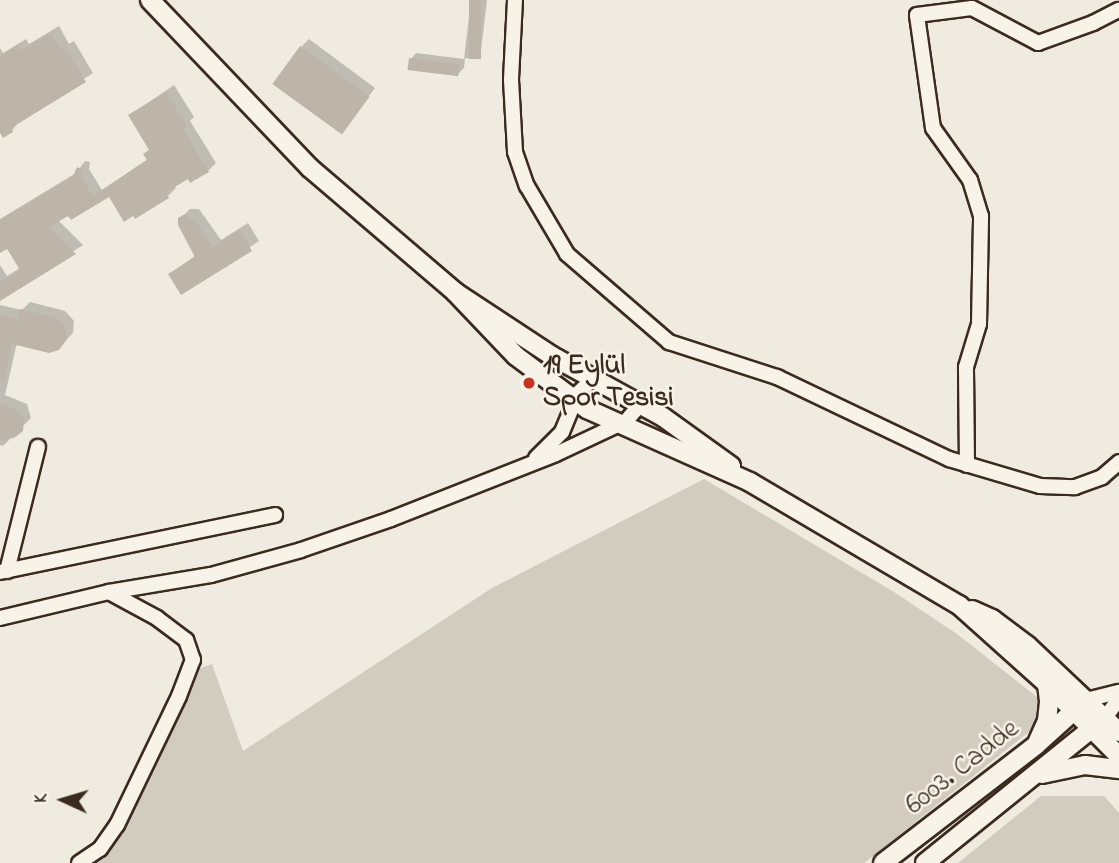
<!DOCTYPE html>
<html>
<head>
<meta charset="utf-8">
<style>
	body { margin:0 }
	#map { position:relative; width:1119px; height:863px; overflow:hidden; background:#efebe0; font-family:"Indie Flower",sans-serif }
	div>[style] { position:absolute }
	.green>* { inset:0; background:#d1cbc0 }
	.shadow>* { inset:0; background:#0003 }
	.building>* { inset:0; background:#bdb5aa; transform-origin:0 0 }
	.roads { filter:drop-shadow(2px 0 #3b2a1e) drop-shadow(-2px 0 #3b2a1e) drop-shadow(0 2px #3b2a1e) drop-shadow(0 -2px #3b2a1e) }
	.minor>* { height:14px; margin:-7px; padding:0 7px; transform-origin:7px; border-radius:7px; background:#f7f3e8 }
	.major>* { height:18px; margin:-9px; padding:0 9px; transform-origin:9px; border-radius:9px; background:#f7f3e8 }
	.dots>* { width:19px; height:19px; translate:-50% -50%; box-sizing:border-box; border:4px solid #f7f3e8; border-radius:50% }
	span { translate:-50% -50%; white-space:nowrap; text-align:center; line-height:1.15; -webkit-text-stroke:5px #f7f3e8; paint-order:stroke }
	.poi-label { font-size:28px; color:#3b2a1e; font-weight:700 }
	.left { translate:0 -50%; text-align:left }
	.street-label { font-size:28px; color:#3b2a1e }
	.north { position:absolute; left:28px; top:765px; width:70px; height:70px; -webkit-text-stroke:5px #f7f3e8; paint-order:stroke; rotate:274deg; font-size:19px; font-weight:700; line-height:28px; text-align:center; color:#3b2a1e }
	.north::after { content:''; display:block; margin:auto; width:24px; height:32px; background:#3b2a1e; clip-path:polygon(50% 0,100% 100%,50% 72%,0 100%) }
</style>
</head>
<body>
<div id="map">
	<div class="green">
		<i style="clip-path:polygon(704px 479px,894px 592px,957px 634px,1042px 701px,1040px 718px,1030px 731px,864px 863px,89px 863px,113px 845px,136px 805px,175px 723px,196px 670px,212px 664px,243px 751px,492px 588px)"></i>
		<i style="clip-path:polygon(1041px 796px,1104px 796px,1119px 813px,1119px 863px,958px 863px)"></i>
	</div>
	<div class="shadow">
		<i style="clip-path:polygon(471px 0,487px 0,481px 50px,473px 59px,465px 58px,464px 68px,458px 74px,411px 59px,416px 53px,464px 59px)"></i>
		<i style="clip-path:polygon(59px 26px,69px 44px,74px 41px,93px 73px,19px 121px,12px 131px,0 132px,0 48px,3px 53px,26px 39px,29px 44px)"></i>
		<i style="clip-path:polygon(309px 39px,375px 88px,341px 132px,301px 47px)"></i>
		<i style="clip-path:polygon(174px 85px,194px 117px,190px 121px,216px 163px,208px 171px,174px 185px,176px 188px,168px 196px,136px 216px,109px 195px,58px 220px,83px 245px,0 299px,0 265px,7px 276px,20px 268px,8px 247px,0 251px,0 219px,76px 173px,85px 161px,90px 162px,89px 169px,102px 190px,148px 159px,145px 154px,150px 149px,130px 115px)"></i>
		<i style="clip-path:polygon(190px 209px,199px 209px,221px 240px,248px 223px,259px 241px,181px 293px,170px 274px,196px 255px,182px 217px)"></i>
		<i style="clip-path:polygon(30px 302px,65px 311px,74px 321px,73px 333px,64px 342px,17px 343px,5px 395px,27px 404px,31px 418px,3px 446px,0 445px,0 305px,22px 310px)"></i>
	</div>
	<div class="building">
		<i style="left:469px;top:0;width:12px;height:59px"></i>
		<i style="clip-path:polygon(50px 33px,61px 50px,65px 48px,86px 82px,11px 128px,13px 132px,3px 138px,0 133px,0 56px,17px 46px,21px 51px)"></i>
		<i style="left:300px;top:46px;width:86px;height:47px;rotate:36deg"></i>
		<i style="left:409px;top:58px;width:51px;height:12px;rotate:7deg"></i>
		<i style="clip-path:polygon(166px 92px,187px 126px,183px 129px,209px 172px,190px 183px,188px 179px,166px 192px,169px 198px,135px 219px,133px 216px,124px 222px,109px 197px,71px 220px,68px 216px,49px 227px,76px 254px,0 301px,0 282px,20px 270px,7px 249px,0 253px,0 220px,73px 176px,77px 167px,83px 170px,82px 178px,93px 196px,147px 160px,143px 154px,149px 150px,128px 115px)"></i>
		<i style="clip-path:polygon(185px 214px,197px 223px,212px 247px,240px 230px,252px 251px,181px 295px,168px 274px,195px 257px,178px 225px,178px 218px)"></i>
		<i style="clip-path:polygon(20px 309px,57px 318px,65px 325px,67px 339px,59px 350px,49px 353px,12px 344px,4px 380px,0 380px,0 315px,18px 319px)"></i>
		<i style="clip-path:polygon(0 403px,16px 409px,24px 419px,23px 431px,14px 438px,0 440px)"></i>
	</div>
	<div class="roads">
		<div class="minor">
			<i style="left:515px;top:0;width:80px;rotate:92.9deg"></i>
			<i style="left:511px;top:80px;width:72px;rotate:86.8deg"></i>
			<i style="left:515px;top:152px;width:36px;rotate:71deg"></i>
			<i style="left:527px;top:186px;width:79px;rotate:59.5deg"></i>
			<i style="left:567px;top:254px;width:135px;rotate:40.8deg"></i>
			<i style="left:669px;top:342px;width:114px;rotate:18deg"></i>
			<i style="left:777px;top:377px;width:191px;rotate:25.5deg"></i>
			<i style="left:949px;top:459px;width:95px;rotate:16.5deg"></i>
			<i style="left:1040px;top:486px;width:35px;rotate:2deg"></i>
			<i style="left:1075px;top:487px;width:29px;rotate:-20deg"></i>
			<i style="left:1102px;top:477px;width:23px;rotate:-41deg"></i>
			<i style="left:536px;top:458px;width:37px;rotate:-45deg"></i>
			<i style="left:562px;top:432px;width:42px;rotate:-67.7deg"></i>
			<i style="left:578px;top:393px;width:22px;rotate:-43deg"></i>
			<i style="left:967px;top:465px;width:98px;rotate:-90.6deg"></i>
			<i style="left:966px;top:367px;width:45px;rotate:-73.2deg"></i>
			<i style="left:979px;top:324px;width:108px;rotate:-88.9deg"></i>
			<i style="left:981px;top:216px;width:38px;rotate:-107deg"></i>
			<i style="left:970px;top:180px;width:64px;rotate:-125.4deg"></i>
			<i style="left:933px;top:128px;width:114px;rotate:-98.1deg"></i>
			<i style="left:917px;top:15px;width:55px;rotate:-7.3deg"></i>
			<i style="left:972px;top:8px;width:75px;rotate:27.9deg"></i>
			<i style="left:1038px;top:43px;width:59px;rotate:-20deg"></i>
			<i style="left:1093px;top:23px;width:29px;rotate:-27deg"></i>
			<i style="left:7px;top:571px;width:128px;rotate:-76deg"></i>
			<i style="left:0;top:572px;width:281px;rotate:-11.7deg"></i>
			<i style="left:0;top:618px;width:112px;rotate:-13.4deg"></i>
			<i style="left:109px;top:592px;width:103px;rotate:-9.5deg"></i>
			<i style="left:211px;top:575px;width:93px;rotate:-15.5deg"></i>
			<i style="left:301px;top:550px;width:95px;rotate:-19deg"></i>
			<i style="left:391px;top:519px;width:177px;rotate:-21.5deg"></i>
			<i style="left:556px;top:454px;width:77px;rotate:-25.2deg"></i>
			<i style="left:626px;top:421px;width:23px;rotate:-49deg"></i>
			<i style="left:1086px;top:700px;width:34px;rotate:-14deg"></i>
			<i style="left:1105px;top:718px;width:24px;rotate:-54deg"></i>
			<i style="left:79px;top:863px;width:25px;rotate:-34deg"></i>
			<i style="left:100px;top:849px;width:29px;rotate:-55deg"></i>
			<i style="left:117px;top:825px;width:143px;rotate:-64.3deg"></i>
			<i style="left:179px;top:696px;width:39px;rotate:-69deg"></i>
			<i style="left:193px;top:660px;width:21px;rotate:-109deg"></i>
			<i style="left:186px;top:640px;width:36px;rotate:-143deg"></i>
			<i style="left:157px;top:618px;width:55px;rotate:-151.6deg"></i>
		</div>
		<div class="major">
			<i style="left:150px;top:0;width:232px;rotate:46.4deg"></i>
			<i style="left:310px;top:168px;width:191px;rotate:40.5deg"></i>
			<i style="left:455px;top:292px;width:116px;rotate:33.4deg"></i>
			<i style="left:552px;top:356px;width:127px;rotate:28.8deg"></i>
			<i style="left:663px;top:417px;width:84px;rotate:35.8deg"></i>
			<i style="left:455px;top:292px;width:88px;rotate:46.4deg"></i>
			<i style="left:516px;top:356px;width:89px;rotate:36.7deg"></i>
			<i style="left:587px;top:409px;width:179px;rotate:24.1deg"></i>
			<i style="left:750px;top:482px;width:243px;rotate:30.5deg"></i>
			<i style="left:959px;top:605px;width:118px;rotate:41.9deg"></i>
			<i style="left:1047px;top:684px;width:102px;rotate:45deg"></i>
			<i style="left:972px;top:610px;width:22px;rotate:24deg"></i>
			<i style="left:992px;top:619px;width:45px;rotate:36.9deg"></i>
			<i style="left:1028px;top:646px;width:125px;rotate:43.4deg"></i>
			<i style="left:1038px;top:741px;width:22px;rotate:-66deg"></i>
			<i style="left:1047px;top:721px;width:20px;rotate:-84deg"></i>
			<i style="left:1049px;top:701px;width:17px;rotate:-97deg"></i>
			<i style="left:1042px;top:774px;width:44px;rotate:-11.8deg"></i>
			<i style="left:1085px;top:765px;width:34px;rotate:7deg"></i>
			<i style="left:883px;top:863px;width:193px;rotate:-37.6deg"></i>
			<i style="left:1036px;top:745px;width:67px;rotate:-42deg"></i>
			<i style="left:925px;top:863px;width:231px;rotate:-38.9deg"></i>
		</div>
	</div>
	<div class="dots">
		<i style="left:529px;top:383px;background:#c8321e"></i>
	</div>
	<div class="poi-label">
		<span class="left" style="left:543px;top:383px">19 Eylül<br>Spor Tesisi</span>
	</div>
	<div class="street-label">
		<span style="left:963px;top:768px;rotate:-38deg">6003. Cadde</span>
	</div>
	<div class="north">K</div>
</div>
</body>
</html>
